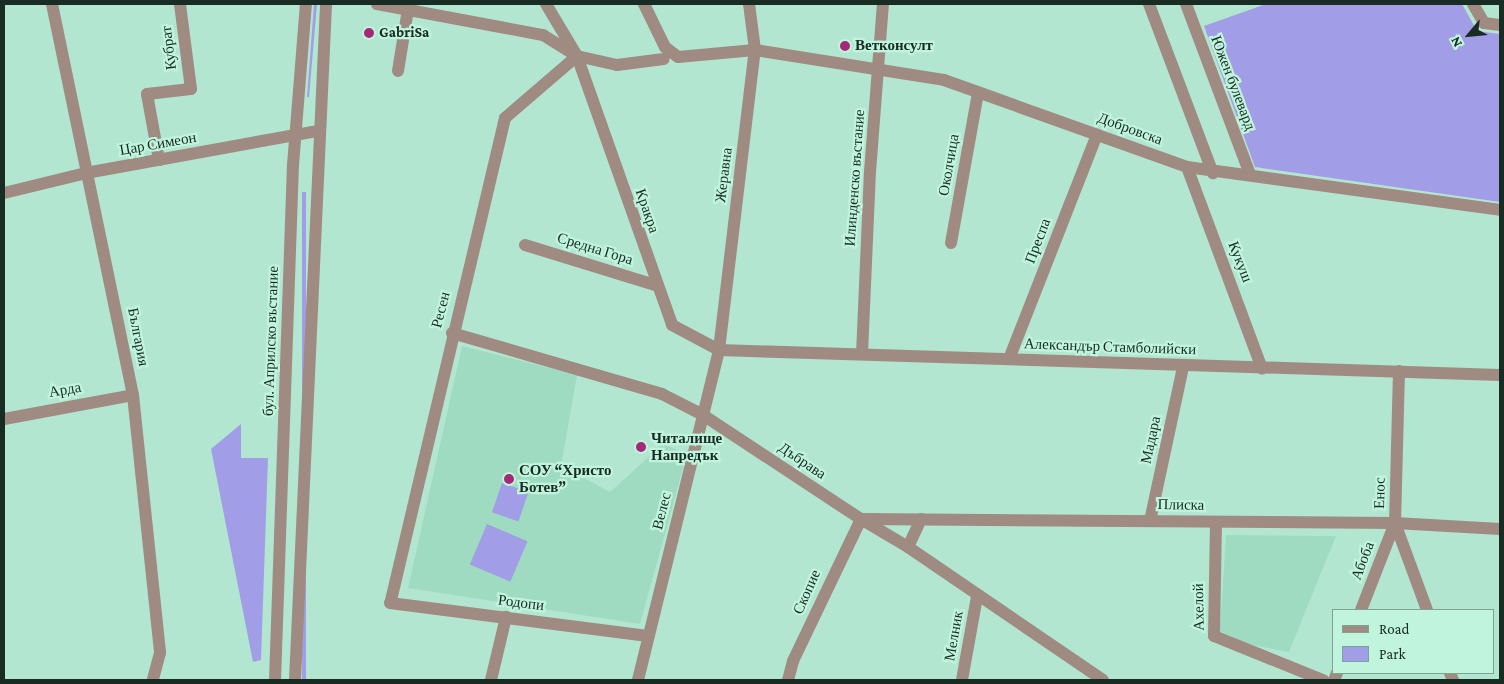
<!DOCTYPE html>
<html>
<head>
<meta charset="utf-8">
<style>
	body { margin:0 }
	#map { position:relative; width:1504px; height:684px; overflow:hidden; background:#b3e6d0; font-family:"Crimson Pro",serif }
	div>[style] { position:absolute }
	.built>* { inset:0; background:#9fdbc1 }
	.green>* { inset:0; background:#a29de7; transform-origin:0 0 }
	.minor>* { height:12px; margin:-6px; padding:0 6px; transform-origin:6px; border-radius:6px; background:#9f8b82 }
	.dots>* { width:14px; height:14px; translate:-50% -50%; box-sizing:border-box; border:2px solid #c0f4dd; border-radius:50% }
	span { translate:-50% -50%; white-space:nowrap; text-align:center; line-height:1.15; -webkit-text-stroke:4.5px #c0f4dd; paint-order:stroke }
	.poi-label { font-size:15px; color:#182c24; font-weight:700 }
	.left { translate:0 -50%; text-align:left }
	.street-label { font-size:15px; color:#182c24 }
	.frame { position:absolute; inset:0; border:5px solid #182c24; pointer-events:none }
	.legend { position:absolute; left:1332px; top:609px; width:162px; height:65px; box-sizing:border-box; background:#c0f4dd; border:1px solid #7da493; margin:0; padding:6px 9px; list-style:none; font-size:15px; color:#182c24 }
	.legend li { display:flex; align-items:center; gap:10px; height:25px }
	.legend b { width:25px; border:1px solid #7da493 }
	.north { position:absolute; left:1444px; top:10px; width:50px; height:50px; -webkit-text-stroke:4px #c0f4dd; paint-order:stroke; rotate:242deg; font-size:14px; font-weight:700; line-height:20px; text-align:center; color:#182c24 }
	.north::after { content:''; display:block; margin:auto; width:18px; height:22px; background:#182c24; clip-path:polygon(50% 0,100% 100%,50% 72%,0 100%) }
</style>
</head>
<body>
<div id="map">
	<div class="built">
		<i style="clip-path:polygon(462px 346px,577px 375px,561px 466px,610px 492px,663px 444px,687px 454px,640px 624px,408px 588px)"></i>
		<i style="clip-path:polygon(1226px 535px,1336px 536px,1289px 652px,1247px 644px,1220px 631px)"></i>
	</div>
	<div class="green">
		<i style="clip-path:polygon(314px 4px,317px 4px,309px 97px,307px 97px)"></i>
		<i style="clip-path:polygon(1266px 4px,1462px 4px,1477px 31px,1500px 34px,1500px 202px,1255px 167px,1204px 26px)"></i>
		<i style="left:302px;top:192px;width:4px;height:488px"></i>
		<i style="clip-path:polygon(241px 424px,241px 458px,268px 458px,261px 660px,253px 662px,211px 449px)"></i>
		<i style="left:502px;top:483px;width:28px;height:31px;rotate:19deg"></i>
		<i style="left:487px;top:524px;width:44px;height:44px;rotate:23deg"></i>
	</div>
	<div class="minor">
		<i style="left:52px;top:4px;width:399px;rotate:78.3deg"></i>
		<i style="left:133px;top:395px;width:259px;rotate:84deg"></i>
		<i style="left:160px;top:653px;width:28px;rotate:105deg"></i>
		<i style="left:377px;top:4px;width:169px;rotate:10.6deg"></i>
		<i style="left:543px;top:35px;width:40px;rotate:32deg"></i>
		<i style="left:577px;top:56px;width:41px;rotate:12.7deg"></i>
		<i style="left:617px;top:65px;width:47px;rotate:-7.3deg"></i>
		<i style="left:546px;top:4px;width:61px;rotate:59.2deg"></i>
		<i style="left:577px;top:56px;width:285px;rotate:70.5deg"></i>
		<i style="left:672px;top:325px;width:53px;rotate:28deg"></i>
		<i style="left:719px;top:350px;width:781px;rotate:1.83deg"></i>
		<i style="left:644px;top:4px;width:48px;rotate:64deg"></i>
		<i style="left:665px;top:47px;width:16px;rotate:38deg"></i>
		<i style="left:678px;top:57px;width:77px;rotate:-5.2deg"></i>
		<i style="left:755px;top:50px;width:191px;rotate:9deg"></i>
		<i style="left:944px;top:80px;width:258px;rotate:19.7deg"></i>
		<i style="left:1187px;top:167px;width:316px;rotate:7.8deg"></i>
		<i style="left:1149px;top:4px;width:181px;rotate:69.3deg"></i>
		<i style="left:1186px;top:4px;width:182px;rotate:69.4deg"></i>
		<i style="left:1473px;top:4px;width:22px;rotate:60deg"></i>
		<i style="left:1484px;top:23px;width:16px;rotate:7deg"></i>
		<i style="left:577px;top:56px;width:95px;rotate:139.3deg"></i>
		<i style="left:505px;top:118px;width:498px;rotate:103.3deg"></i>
		<i style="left:390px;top:603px;width:260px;rotate:7.3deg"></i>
		<i style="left:398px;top:71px;width:63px;rotate:-80.8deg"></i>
		<i style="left:159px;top:160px;width:67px;rotate:-100.3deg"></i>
		<i style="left:147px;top:94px;width:44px;rotate:-6.5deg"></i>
		<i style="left:191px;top:89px;width:86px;rotate:-97.4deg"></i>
		<i style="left:1187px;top:167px;width:215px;rotate:69.6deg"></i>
		<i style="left:4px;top:193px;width:84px;rotate:-13.7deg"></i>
		<i style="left:86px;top:173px;width:236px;rotate:-10.3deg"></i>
		<i style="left:951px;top:243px;width:152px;rotate:-79.8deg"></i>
		<i style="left:525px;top:245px;width:136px;rotate:17.1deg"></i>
		<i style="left:452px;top:333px;width:219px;rotate:16.2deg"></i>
		<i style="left:662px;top:394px;width:46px;rotate:27.1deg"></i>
		<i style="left:703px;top:415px;width:189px;rotate:33.4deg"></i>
		<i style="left:861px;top:519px;width:55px;rotate:30.8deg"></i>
		<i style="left:908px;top:547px;width:236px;rotate:34.3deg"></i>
		<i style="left:862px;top:354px;width:182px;rotate:-87.5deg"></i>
		<i style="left:870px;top:172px;width:169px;rotate:-85.6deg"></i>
		<i style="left:1009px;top:359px;width:241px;rotate:-68.6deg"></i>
		<i style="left:1399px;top:371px;width:152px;rotate:91.5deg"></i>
		<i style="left:1395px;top:523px;width:93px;rotate:69.8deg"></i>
		<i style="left:4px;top:419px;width:131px;rotate:-10.5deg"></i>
		<i style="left:1150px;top:521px;width:157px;rotate:-77.9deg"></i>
		<i style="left:1216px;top:522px;width:114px;rotate:91deg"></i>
		<i style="left:1214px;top:636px;width:118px;rotate:22deg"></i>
		<i style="left:908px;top:547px;width:31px;rotate:-65deg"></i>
		<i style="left:1361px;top:610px;width:93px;rotate:-68.7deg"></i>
		<i style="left:1450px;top:673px;width:8px;rotate:67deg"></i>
		<i style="left:275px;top:680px;width:515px;rotate:-88deg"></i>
		<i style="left:293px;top:165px;width:162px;rotate:-85.4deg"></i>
		<i style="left:295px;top:680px;width:677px;rotate:-87.37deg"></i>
		<i style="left:491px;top:680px;width:65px;rotate:-76.6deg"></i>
		<i style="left:638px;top:680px;width:340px;rotate:-76.2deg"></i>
		<i style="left:719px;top:350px;width:302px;rotate:-83.2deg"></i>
		<i style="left:755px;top:50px;width:46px;rotate:-97.4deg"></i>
		<i style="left:788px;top:680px;width:20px;rotate:-75deg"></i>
		<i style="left:793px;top:661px;width:157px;rotate:-64.4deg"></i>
		<i style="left:861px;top:519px;width:534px;rotate:0.43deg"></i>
		<i style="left:1395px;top:523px;width:105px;rotate:3.3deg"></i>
		<i style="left:962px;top:680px;width:84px;rotate:-79.8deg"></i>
		<i style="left:1334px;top:680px;width:8px;rotate:-67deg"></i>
	</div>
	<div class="dots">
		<i style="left:369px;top:33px;background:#a62878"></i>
		<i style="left:845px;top:46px;background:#a62878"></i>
		<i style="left:641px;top:447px;background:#a62878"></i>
		<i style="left:509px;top:479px;background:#a62878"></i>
	</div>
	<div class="poi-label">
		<span class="left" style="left:379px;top:33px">GabriSa</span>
		<span class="left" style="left:855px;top:46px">Ветконсулт</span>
		<span class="left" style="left:651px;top:447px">Читалище<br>Напредък</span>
		<span class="left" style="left:519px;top:479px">СОУ “Христо<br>Ботев”</span>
	</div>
	<div class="street-label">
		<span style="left:169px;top:48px;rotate:-97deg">Кубрат</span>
		<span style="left:1233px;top:83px;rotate:69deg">Южен булевард</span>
		<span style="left:1130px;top:129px;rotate:20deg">Добровска</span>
		<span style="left:158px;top:144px;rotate:-10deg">Цар Симеон</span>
		<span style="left:949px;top:165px;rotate:-80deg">Околчица</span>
		<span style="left:724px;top:175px;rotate:-83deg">Жеравна</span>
		<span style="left:855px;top:178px;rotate:-86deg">Илинденско въстание</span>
		<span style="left:647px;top:211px;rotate:71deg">Кракра</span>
		<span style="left:1038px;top:241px;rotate:-69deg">Преспа</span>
		<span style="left:595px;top:249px;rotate:17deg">Средна Гора</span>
		<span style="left:1240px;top:262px;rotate:69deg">Кукуш</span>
		<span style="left:441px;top:310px;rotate:-76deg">Ресен</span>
		<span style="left:138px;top:337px;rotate:79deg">България</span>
		<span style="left:271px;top:341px;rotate:-88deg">бул. Априлско въстание</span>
		<span style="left:1110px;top:347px;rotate:2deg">Александър Стамболийски</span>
		<span style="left:65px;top:390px;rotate:-10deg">Арда</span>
		<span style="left:1151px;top:440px;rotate:-78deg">Мадара</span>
		<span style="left:802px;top:461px;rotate:34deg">Дъбрава</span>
		<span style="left:1380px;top:493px;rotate:-89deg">Енос</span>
		<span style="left:1181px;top:505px;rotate:1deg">Плиска</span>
		<span style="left:662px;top:511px;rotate:-76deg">Велес</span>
		<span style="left:1363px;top:561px;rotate:-69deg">Абоба</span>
		<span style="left:807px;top:592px;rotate:-66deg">Скопие</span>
		<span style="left:521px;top:603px;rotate:7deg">Родопи</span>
		<span style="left:1199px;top:607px;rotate:-91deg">Ахелой</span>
		<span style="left:954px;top:636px;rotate:-80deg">Мелник</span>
	</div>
	<div class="frame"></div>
	<ul class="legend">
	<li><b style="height:6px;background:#9f8b82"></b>Road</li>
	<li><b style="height:14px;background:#a29de7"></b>Park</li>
	</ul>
	<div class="north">N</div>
</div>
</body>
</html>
